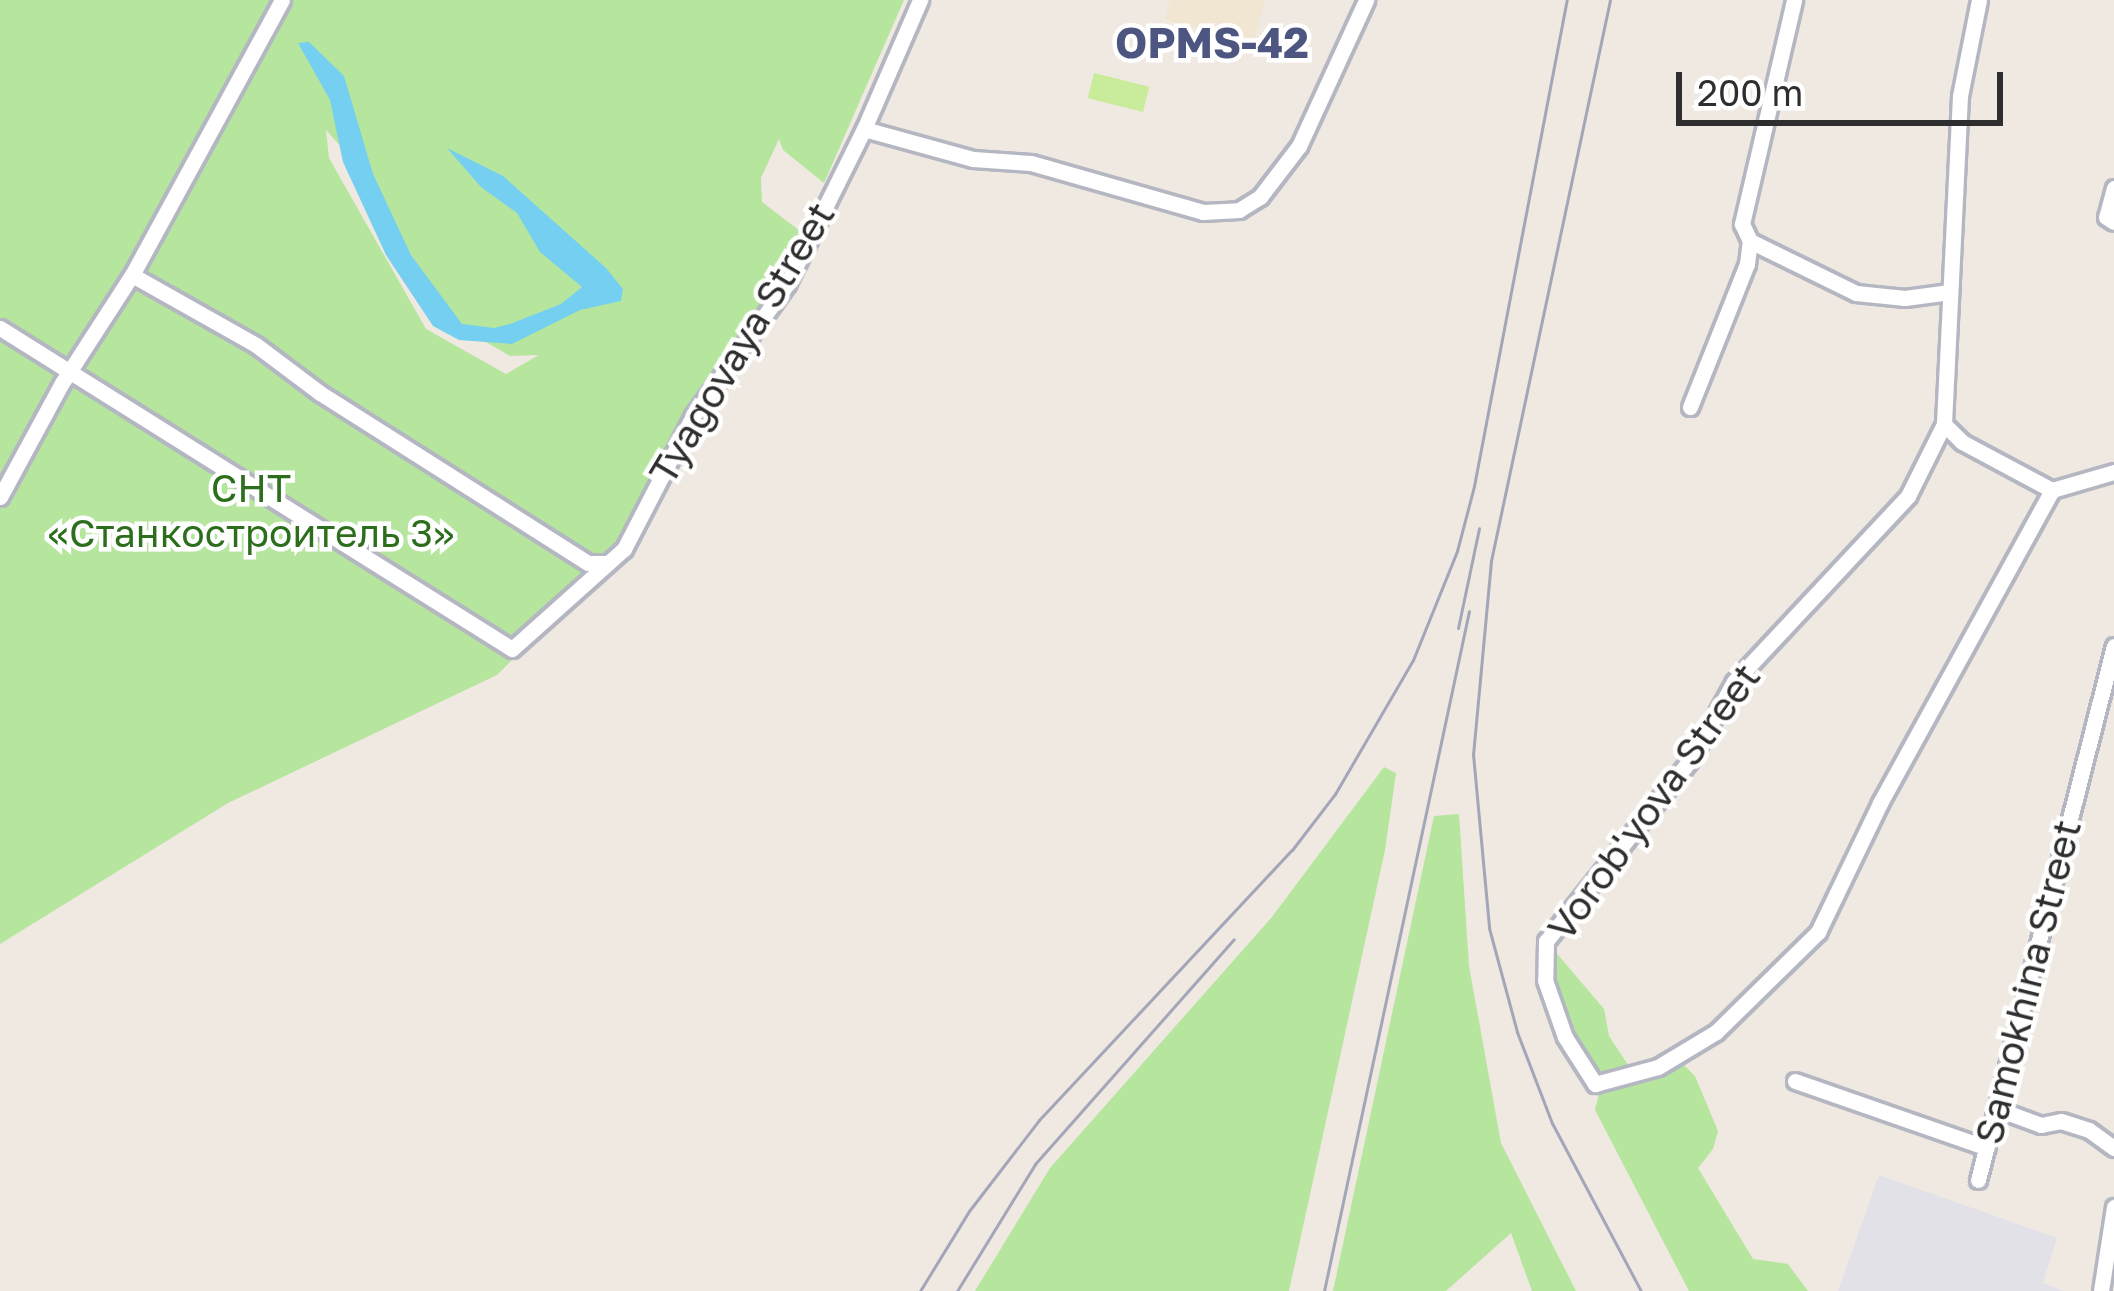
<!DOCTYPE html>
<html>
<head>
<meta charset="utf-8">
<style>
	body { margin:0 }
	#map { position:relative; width:2114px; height:1291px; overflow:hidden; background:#efe9e1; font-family:"Golos Text",sans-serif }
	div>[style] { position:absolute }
	.industrial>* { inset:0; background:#e3e1e8 }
	.education>* { inset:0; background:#f0e6d1 }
	.green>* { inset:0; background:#b6e59e }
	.pitch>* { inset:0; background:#c9ec9a; transform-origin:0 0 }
	.water>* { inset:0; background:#75cff0 }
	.roads { filter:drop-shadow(3px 0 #b4b7c1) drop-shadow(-3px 0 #b4b7c1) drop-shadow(0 3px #b4b7c1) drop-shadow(0 -3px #b4b7c1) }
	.minor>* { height:15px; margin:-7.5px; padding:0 7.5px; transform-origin:7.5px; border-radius:7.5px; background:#fff }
	.rail>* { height:3px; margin:-1.5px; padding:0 1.5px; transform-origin:1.5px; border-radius:1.5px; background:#a3a6b8 }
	span { translate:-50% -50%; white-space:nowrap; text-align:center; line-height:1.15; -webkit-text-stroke:9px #fff; paint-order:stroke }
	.street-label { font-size:39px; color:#2e2e2e }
	.park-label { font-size:39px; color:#2c6e1b }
	.neighbourhood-label { font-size:42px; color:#4d5680; font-weight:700 }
	.scale { position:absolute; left:1676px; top:72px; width:327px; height:54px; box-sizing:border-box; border:6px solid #2e2e2e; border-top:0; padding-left:15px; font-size:36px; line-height:42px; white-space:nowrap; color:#2e2e2e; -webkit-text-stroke:9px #fff; paint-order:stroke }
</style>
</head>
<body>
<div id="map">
	<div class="industrial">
		<i style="clip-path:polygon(1879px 1175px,2057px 1238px,2043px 1283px,2063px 1291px,1838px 1291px)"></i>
	</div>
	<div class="education">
		<i style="clip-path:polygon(1170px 0,1265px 0,1254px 42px,1165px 20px)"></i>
	</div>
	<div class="green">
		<i style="clip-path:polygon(evenodd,0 0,273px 0,284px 22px,280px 0,904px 0,824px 183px,783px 150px,779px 139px,761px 178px,762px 202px,800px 231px,775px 283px,608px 554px,608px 563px,497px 675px,228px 803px,0 944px,0 0,326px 130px,360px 168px,450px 321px,510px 356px,539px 355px,506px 374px,426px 329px,329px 158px,326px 130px)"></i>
		<i style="clip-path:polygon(1384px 767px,1396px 773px,1385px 850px,1289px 1291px,975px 1291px,1050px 1168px,1272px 917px)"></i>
		<i style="clip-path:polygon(1459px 814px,1469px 966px,1501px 1143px,1576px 1291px,1532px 1291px,1511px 1233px,1446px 1291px,1333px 1291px,1434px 816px)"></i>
		<i style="clip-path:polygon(1553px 949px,1604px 1009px,1609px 1036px,1638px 1080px,1681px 1062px,1695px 1076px,1718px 1131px,1713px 1149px,1698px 1168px,1753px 1259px,1788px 1264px,1808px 1291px,1689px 1291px,1595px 1110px,1602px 1082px,1575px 1057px,1546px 962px)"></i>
	</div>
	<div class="pitch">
		<i style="left:1094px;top:73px;width:57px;height:26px;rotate:14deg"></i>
	</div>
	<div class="water">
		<i style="clip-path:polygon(309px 42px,344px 76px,373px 174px,411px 255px,462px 324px,494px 328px,510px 324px,561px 304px,582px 287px,540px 252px,517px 213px,481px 187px,447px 148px,503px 176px,606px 268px,623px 289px,621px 301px,580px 310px,512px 344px,459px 340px,433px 326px,386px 255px,343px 162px,330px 100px,298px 43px)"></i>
	</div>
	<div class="roads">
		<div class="minor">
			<i style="left:1979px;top:0;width:98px;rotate:101.2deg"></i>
			<i style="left:1960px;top:96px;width:328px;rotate:92.8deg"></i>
			<i style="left:1944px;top:424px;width:80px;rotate:116.6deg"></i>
			<i style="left:1908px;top:496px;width:255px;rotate:133.1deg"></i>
			<i style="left:1734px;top:682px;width:88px;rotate:119.2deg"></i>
			<i style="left:1691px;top:759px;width:233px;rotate:128.5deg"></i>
			<i style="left:1546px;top:941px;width:39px;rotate:91deg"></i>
			<i style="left:1545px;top:980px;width:60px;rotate:70.7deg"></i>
			<i style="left:1565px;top:1037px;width:56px;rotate:57.4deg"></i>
			<i style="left:1595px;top:1084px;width:65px;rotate:-15.1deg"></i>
			<i style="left:1658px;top:1067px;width:68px;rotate:-31.1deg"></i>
			<i style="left:1716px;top:1032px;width:143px;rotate:-44.4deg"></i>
			<i style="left:1818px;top:932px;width:143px;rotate:-64.3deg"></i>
			<i style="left:1880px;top:803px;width:357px;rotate:-61.2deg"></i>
			<i style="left:2052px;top:490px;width:65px;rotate:-16.2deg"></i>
			<i style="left:864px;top:129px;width:113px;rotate:15.4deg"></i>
			<i style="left:973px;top:159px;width:58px;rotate:3.9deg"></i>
			<i style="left:1031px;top:163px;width:179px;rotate:15.9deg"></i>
			<i style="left:1203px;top:212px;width:36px;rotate:-3deg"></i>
			<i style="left:1239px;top:210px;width:25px;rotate:-32deg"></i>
			<i style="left:1260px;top:197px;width:64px;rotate:-52.6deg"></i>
			<i style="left:1299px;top:146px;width:161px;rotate:-65.3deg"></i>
			<i style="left:2114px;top:188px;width:30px;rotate:105deg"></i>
			<i style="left:2106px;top:217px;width:9px;rotate:32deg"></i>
			<i style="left:1750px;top:241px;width:118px;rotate:26.1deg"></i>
			<i style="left:1856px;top:293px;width:49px;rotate:5.8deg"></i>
			<i style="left:1905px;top:298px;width:45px;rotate:-7.6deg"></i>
			<i style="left:132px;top:275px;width:313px;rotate:-61.4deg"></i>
			<i style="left:0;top:328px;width:604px;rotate:32.09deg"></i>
			<i style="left:512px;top:649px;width:150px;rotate:-41.8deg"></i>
			<i style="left:624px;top:549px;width:150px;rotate:-62.6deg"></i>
			<i style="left:693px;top:416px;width:162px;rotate:-54.5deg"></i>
			<i style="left:787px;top:284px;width:173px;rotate:-63.6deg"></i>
			<i style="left:864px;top:129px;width:141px;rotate:-66.5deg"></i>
			<i style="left:1690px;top:407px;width:154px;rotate:-68.3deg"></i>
			<i style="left:1747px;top:264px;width:23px;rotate:-83deg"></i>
			<i style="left:1750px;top:241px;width:19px;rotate:-115deg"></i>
			<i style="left:1742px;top:224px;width:230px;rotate:-76.9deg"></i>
			<i style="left:1944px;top:424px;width:25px;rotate:45deg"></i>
			<i style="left:1962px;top:442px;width:102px;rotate:28.1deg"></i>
			<i style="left:0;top:497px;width:130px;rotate:-61.5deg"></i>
			<i style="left:62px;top:383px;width:129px;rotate:-57.1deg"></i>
			<i style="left:132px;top:275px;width:142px;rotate:29.4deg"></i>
			<i style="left:256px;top:345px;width:80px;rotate:36.9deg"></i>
			<i style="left:320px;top:393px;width:317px;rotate:32.4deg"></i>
			<i style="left:588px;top:563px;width:20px"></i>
			<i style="left:1795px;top:1081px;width:203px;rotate:19.2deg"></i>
			<i style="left:1995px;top:1108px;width:49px;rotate:20.3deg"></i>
			<i style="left:2041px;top:1125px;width:20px;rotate:-11deg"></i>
			<i style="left:2061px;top:1121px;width:29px;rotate:18deg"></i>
			<i style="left:2089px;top:1130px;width:31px;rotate:36deg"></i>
			<i style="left:1978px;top:1180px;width:551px;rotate:-75.71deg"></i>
			<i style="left:2101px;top:1291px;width:85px;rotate:-81.2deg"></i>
		</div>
	</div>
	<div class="rail">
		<i style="left:1610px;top:0;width:573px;rotate:101.98deg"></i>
		<i style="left:1491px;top:561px;width:194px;rotate:95.3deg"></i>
		<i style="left:1473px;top:754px;width:175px;rotate:84.7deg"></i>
		<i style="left:1489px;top:928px;width:108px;rotate:74.9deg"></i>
		<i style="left:1517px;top:1032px;width:97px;rotate:69deg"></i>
		<i style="left:1552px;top:1123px;width:190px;rotate:62.1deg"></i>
		<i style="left:1458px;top:628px;width:102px;rotate:-78.1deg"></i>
		<i style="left:920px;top:1291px;width:94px;rotate:-58.5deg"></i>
		<i style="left:969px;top:1211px;width:115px;rotate:-52.4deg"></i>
		<i style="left:1039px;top:1120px;width:370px;rotate:-46.9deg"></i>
		<i style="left:1292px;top:850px;width:71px;rotate:-52.5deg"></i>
		<i style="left:1335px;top:794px;width:155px;rotate:-59.8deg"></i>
		<i style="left:1413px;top:660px;width:118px;rotate:-68deg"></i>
		<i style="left:1457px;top:551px;width:67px;rotate:-75.3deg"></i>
		<i style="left:1474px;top:486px;width:495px;rotate:-79.2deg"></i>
		<i style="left:957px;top:1291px;width:149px;rotate:-58.4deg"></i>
		<i style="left:1035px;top:1164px;width:300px;rotate:-48.5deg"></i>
		<i style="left:1324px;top:1291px;width:695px;rotate:-77.96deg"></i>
	</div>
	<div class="street-label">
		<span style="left:742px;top:343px;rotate:-59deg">Tyagovaya Street</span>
		<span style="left:1654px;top:802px;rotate:-54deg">Vorob'yova Street</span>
		<span style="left:2028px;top:982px;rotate:-76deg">Samokhina Street</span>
	</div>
	<div class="park-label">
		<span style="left:251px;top:511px">СНТ<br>«Станкостроитель 3»</span>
	</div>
	<div class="neighbourhood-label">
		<span style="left:1212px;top:42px">OPMS-42</span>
	</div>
	<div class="scale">200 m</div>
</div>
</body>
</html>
